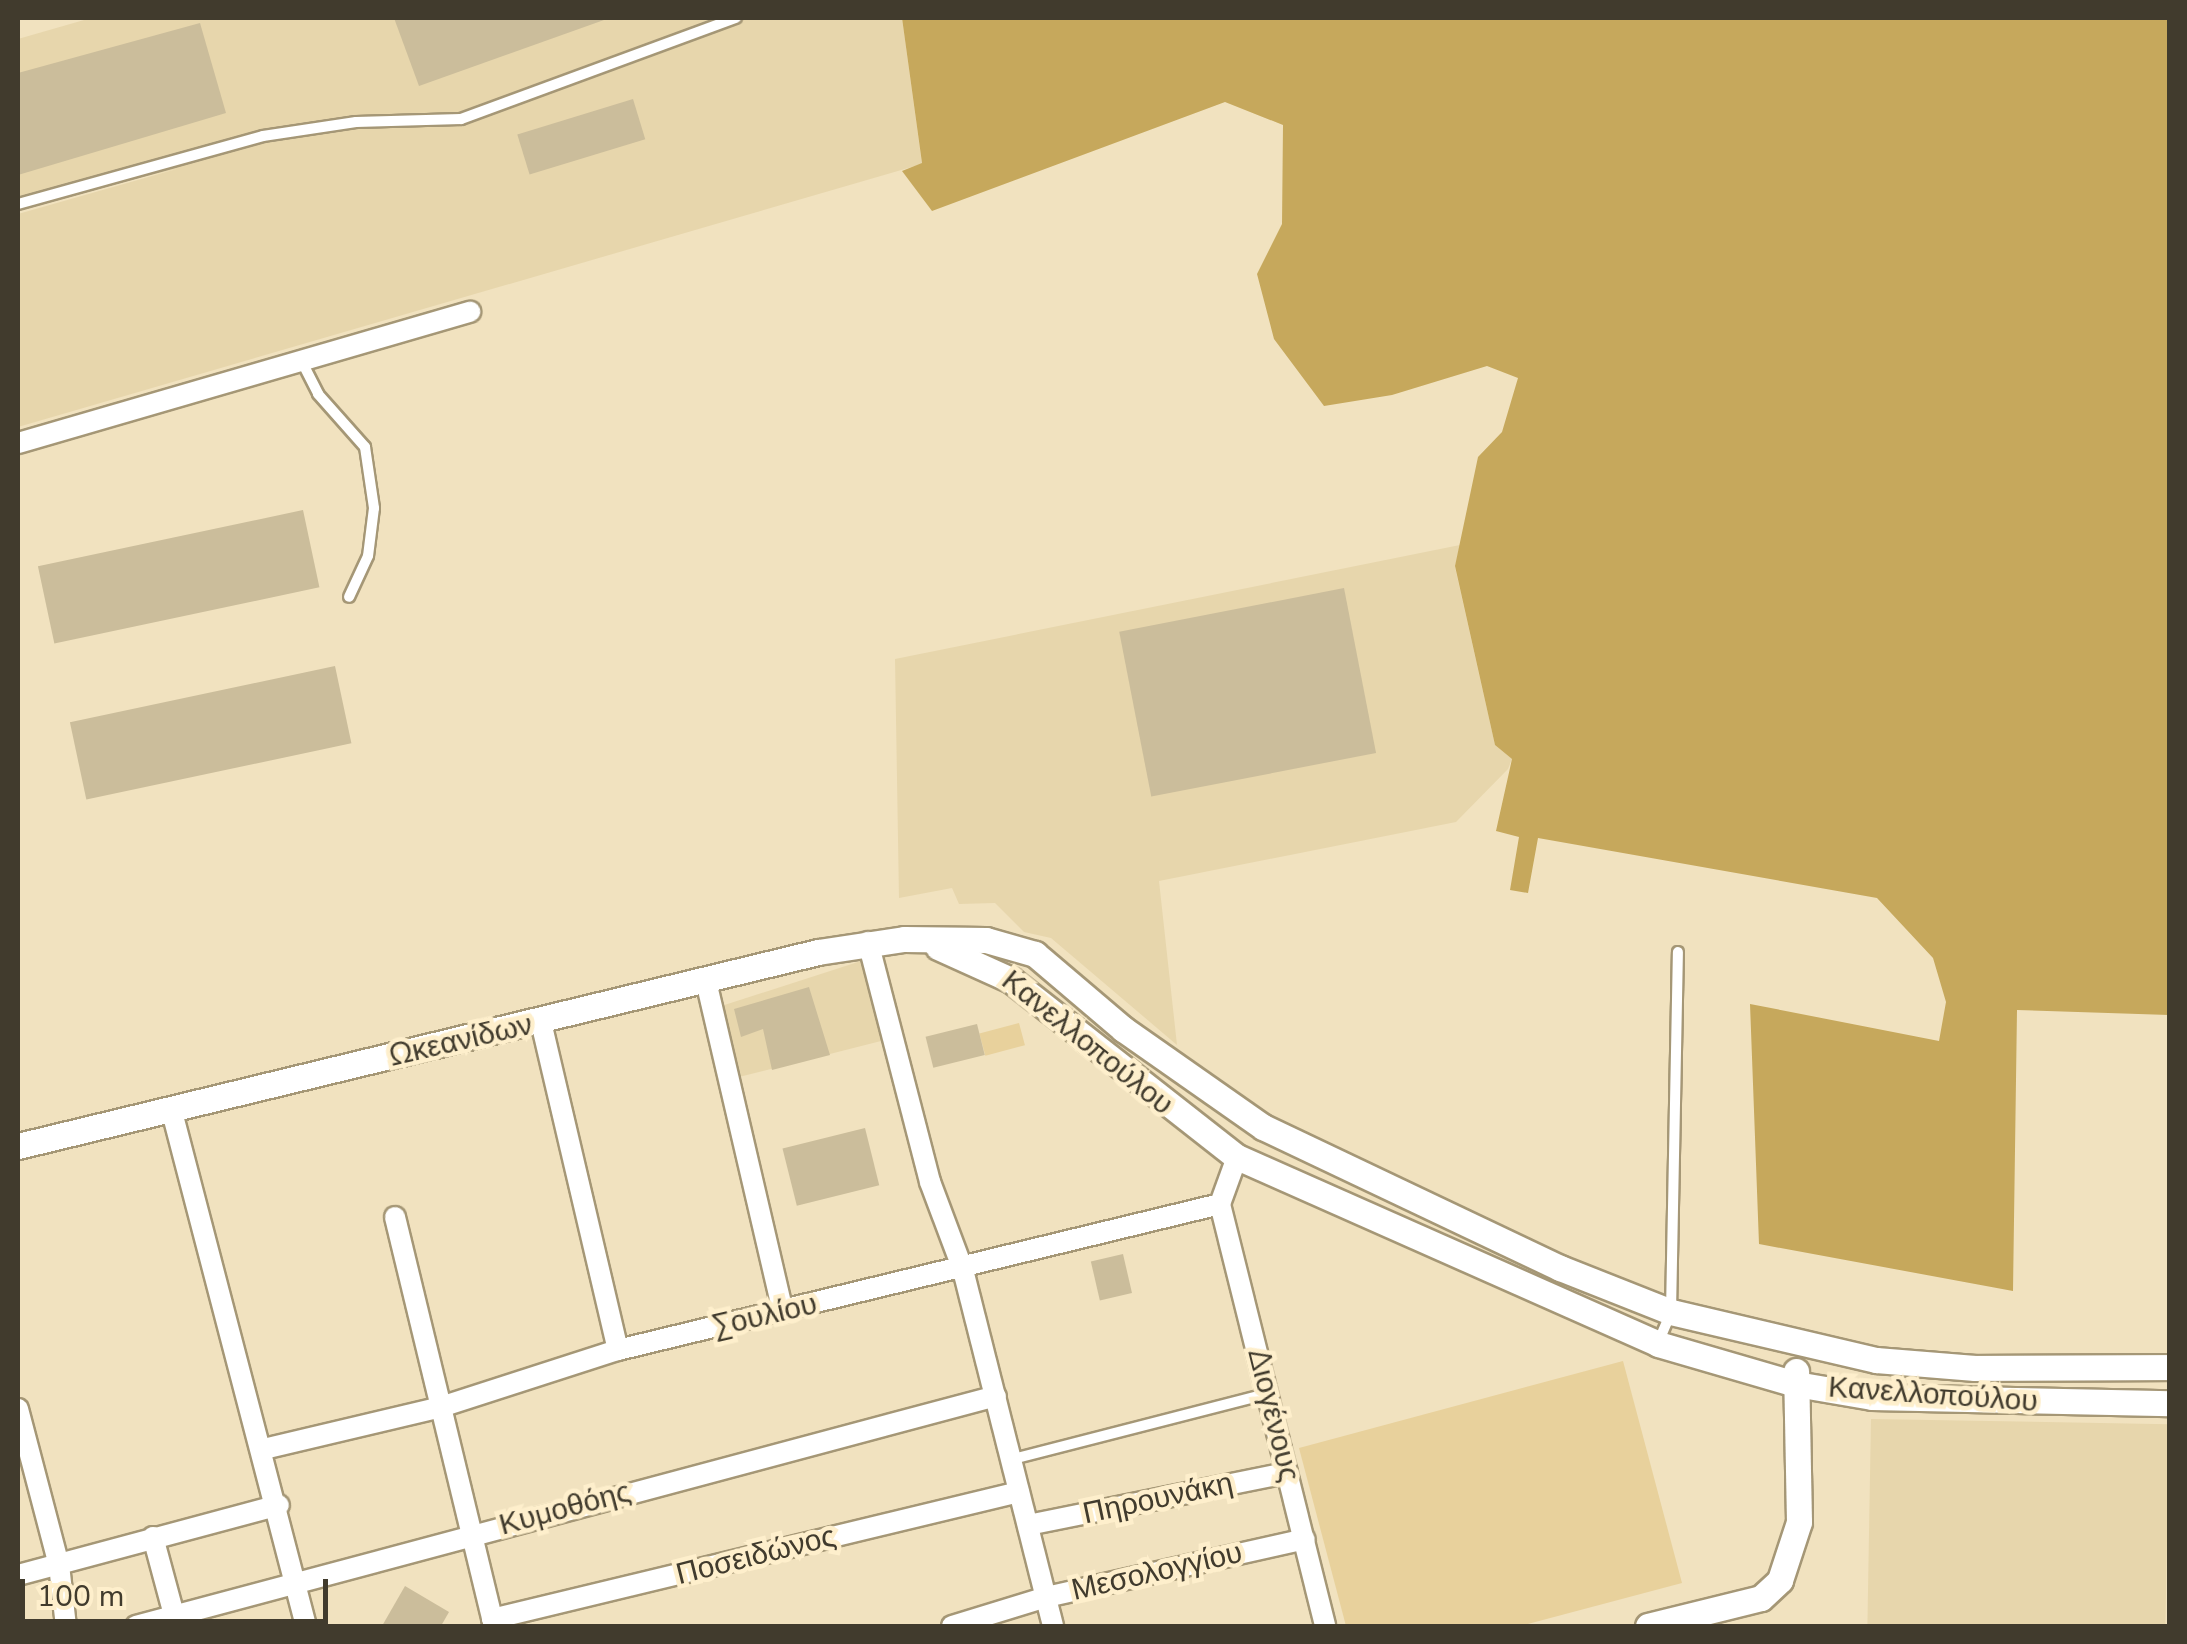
<!DOCTYPE html>
<html>
<head>
<meta charset="utf-8">
<style>
	body { margin:0 }
	#map { position:relative; width:2187px; height:1644px; overflow:hidden; background:#f1e2bf; font-family:"Nunito Sans",sans-serif }
	div>[style] { position:absolute }
	.built>* { inset:0; background:#e7d6ac; transform-origin:0 0 }
	.green>* { inset:0; background:#e8d19c; transform-origin:0 0 }
	.water>* { inset:0; background:#c6a85c }
	.building>* { inset:0; background:#cbbd9b; transform-origin:0 0 }
	.roads { filter:drop-shadow(2px 0 #a59776) drop-shadow(-2px 0 #a59776) drop-shadow(0 2px #a59776) drop-shadow(0 -2px #a59776) }
	.service>* { height:10px; margin:-5px; padding:0 5px; transform-origin:5px; border-radius:5px; background:#fff }
	.minor>* { height:20px; margin:-10px; padding:0 10px; transform-origin:10px; border-radius:10px; background:#fff }
	.tertiary>* { height:25px; margin:-12.5px; padding:0 12.5px; transform-origin:12.5px; border-radius:12.5px; background:#fff }
	span { translate:-50% -50%; white-space:nowrap; text-align:center; line-height:1.15; -webkit-text-stroke:9px #feefcc; paint-order:stroke }
	.street-label { font-size:30px; color:#413b2d }
	.frame { position:absolute; inset:0; border:20px solid #413b2d; pointer-events:none }
	.scale { position:absolute; left:20px; top:1579px; width:308px; height:45px; box-sizing:border-box; border:5px solid #413b2d; border-top:0; padding-left:12px; font-size:30px; line-height:35px; white-space:nowrap; color:#413b2d; -webkit-text-stroke:8px #feefcc; paint-order:stroke }
</style>
</head>
<body>
<div id="map">
	<div class="built">
		<i style="clip-path:polygon(91px 18px,902px 18px,922px 164px,18px 427px,18px 214px,180px 168px,18px 208px,18px 39px)"></i>
		<i style="clip-path:polygon(1460px 545px,1455px 567px,1495px 745px,1512px 759px,1508px 769px,1456px 822px,1159px 881px,1177px 1045px,1051px 938px,1024px 932px,995px 903px,959px 904px,952px 888px,899px 898px,895px 659px)"></i>
		<i style="clip-path:polygon(861px 961px,881px 1041px,727px 1080px,712px 1009px)"></i>
		<i style="left:1871px;top:1419px;width:298px;height:208px;rotate:1deg"></i>
	</div>
	<div class="green">
		<i style="left:1019px;top:1023px;width:23px;height:41px;rotate:75deg"></i>
		<i style="clip-path:polygon(1623px 1361px,1682px 1583px,1520px 1626px,1346px 1626px,1299px 1448px)"></i>
	</div>
	<div class="water">
		<i style="clip-path:polygon(902px 18px,2169px 18px,2169px 1015px,2017px 1010px,2013px 1291px,1759px 1244px,1750px 1004px,1939px 1041px,1946px 1002px,1933px 958px,1877px 898px,1538px 838px,1528px 893px,1510px 890px,1519px 837px,1496px 831px,1512px 759px,1495px 745px,1455px 566px,1478px 457px,1502px 432px,1518px 378px,1487px 366px,1392px 395px,1324px 406px,1274px 339px,1257px 274px,1282px 224px,1283px 125px,1225px 102px,932px 211px,902px 171px,922px 163px)"></i>
	</div>
	<div class="building">
		<i style="clip-path:polygon(394px 18px,603px 18px,604px 20px,419px 86px)"></i>
		<i style="clip-path:polygon(200px 23px,226px 113px,18px 175px,18px 73px)"></i>
		<i style="left:633px;top:99px;width:42px;height:121px;rotate:73deg"></i>
		<i style="left:303px;top:510px;width:79px;height:271px;rotate:78deg"></i>
		<i style="left:1344px;top:588px;width:168px;height:229px;rotate:79deg"></i>
		<i style="left:335px;top:666px;width:79px;height:271px;rotate:78deg"></i>
		<i style="clip-path:polygon(809px 987px,830px 1055px,772px 1070px,763px 1029px,741px 1037px,734px 1009px)"></i>
		<i style="left:977px;top:1024px;width:32px;height:53px;rotate:76deg"></i>
		<i style="left:865px;top:1128px;width:59px;height:85px;rotate:76deg"></i>
		<i style="left:1123px;top:1254px;width:40px;height:33px;rotate:77deg"></i>
		<i style="clip-path:polygon(405px 1586px,449px 1612px,441px 1626px,382px 1626px)"></i>
	</div>
	<div class="roads">
		<div class="service">
			<i style="left:18px;top:204px;width:254px;rotate:-15.5deg"></i>
			<i style="left:263px;top:136px;width:94px;rotate:-8.6deg"></i>
			<i style="left:356px;top:122px;width:105px;rotate:-1.6deg"></i>
			<i style="left:461px;top:119px;width:293px;rotate:-20.2deg"></i>
			<i style="left:302px;top:362px;width:36px;rotate:63deg"></i>
			<i style="left:318px;top:394px;width:71px;rotate:48.4deg"></i>
			<i style="left:365px;top:447px;width:62px;rotate:81.6deg"></i>
			<i style="left:374px;top:508px;width:48px;rotate:97.1deg"></i>
			<i style="left:368px;top:556px;width:45px;rotate:114.9deg"></i>
			<i style="left:1658px;top:1343px;width:34px;rotate:-67deg"></i>
			<i style="left:1671px;top:1312px;width:360px;rotate:-88.9deg"></i>
			<i style="left:1013px;top:1459px;width:261px;rotate:-14.4deg"></i>
		</div>
		<div class="minor">
			<i style="left:18px;top:443px;width:471px;rotate:-16.2deg"></i>
			<i style="left:868px;top:942px;width:248px;rotate:75.5deg"></i>
			<i style="left:930px;top:1182px;width:94px;rotate:69.4deg"></i>
			<i style="left:963px;top:1270px;width:367px;rotate:75.8deg"></i>
			<i style="left:706px;top:981px;width:340px;rotate:76.9deg"></i>
			<i style="left:541px;top:1022px;width:337px;rotate:76.8deg"></i>
			<i style="left:171px;top:1108px;width:535px;rotate:75.39deg"></i>
			<i style="left:1220px;top:1204px;width:435px;rotate:76deg"></i>
			<i style="left:395px;top:1217px;width:421px;rotate:76.4deg"></i>
			<i style="left:18px;top:1409px;width:161px;rotate:75.3deg"></i>
			<i style="left:59px;top:1565px;width:61px;rotate:83.5deg"></i>
			<i style="left:264px;top:1449px;width:182px;rotate:-13.3deg"></i>
			<i style="left:441px;top:1407px;width:186px;rotate:-17.9deg"></i>
			<i style="left:618px;top:1350px;width:619px;rotate:-13.63deg"></i>
			<i style="left:1220px;top:1204px;width:50px;rotate:-70.1deg"></i>
			<i style="left:1028px;top:1525px;width:264px;rotate:-11.4deg"></i>
			<i style="left:153px;top:1537px;width:92px;rotate:74.9deg"></i>
			<i style="left:18px;top:1575px;width:270px;rotate:-15deg"></i>
			<i style="left:492px;top:1619px;width:542px;rotate:-13.55deg"></i>
			<i style="left:136px;top:1626px;width:890px;rotate:-14.97deg"></i>
			<i style="left:952px;top:1626px;width:98px;rotate:-17.1deg"></i>
			<i style="left:1046px;top:1597px;width:265px;rotate:-12.6deg"></i>
		</div>
		<div class="tertiary">
			<i style="left:938px;top:947px;width:80px;rotate:24.3deg"></i>
			<i style="left:1011px;top:980px;width:287px;rotate:38.1deg"></i>
			<i style="left:1237px;top:1157px;width:461px;rotate:23.9deg"></i>
			<i style="left:1658px;top:1344px;width:144px;rotate:16.2deg"></i>
			<i style="left:1796px;top:1384px;width:77px;rotate:9.7deg"></i>
			<i style="left:1872px;top:1397px;width:298px;rotate:1.2deg"></i>
			<i style="left:18px;top:1146px;width:823px;rotate:-13.63deg"></i>
			<i style="left:818px;top:952px;width:87px;rotate:-8.6deg"></i>
			<i style="left:904px;top:939px;width:82px;rotate:0.7deg"></i>
			<i style="left:986px;top:940px;width:51px;rotate:15.9deg"></i>
			<i style="left:1035px;top:954px;width:116px;rotate:40.4deg"></i>
			<i style="left:1123px;top:1029px;width:171px;rotate:35deg"></i>
			<i style="left:1263px;top:1127px;width:329px;rotate:25.4deg"></i>
			<i style="left:1560px;top:1268px;width:119px;rotate:21.6deg"></i>
			<i style="left:1671px;top:1312px;width:211px;rotate:13.2deg"></i>
			<i style="left:1876px;top:1360px;width:99px;rotate:4.6deg"></i>
			<i style="left:1975px;top:1368px;width:195px;rotate:-0.3deg"></i>
			<i style="left:1648px;top:1626px;width:116px;rotate:-13.9deg"></i>
			<i style="left:1761px;top:1598px;width:26px;rotate:-43deg"></i>
			<i style="left:1780px;top:1580px;width:61px;rotate:-71.9deg"></i>
			<i style="left:1799px;top:1522px;width:151px;rotate:-91.1deg"></i>
		</div>
	</div>
	<div class="street-label">
		<span style="left:461px;top:1041px;rotate:-13deg">Ωκεανίδων</span>
		<span style="left:1087px;top:1043px;rotate:39deg">Κανελλοπούλου</span>
		<span style="left:765px;top:1316px;rotate:-13deg">Σουλίου</span>
		<span style="left:1933px;top:1395px;rotate:4deg">Κανελλοπούλου</span>
		<span style="left:1273px;top:1415px;rotate:76deg">Διογένους</span>
		<span style="left:1158px;top:1499px;rotate:-12deg">Πηρουνάκη</span>
		<span style="left:565px;top:1509px;rotate:-15deg">Κυμοθόης</span>
		<span style="left:756px;top:1556px;rotate:-14deg">Ποσειδώνος</span>
		<span style="left:1157px;top:1572px;rotate:-13deg">Μεσολογγίου</span>
	</div>
	<div class="frame"></div>
	<div class="scale">100 m</div>
</div>
</body>
</html>
